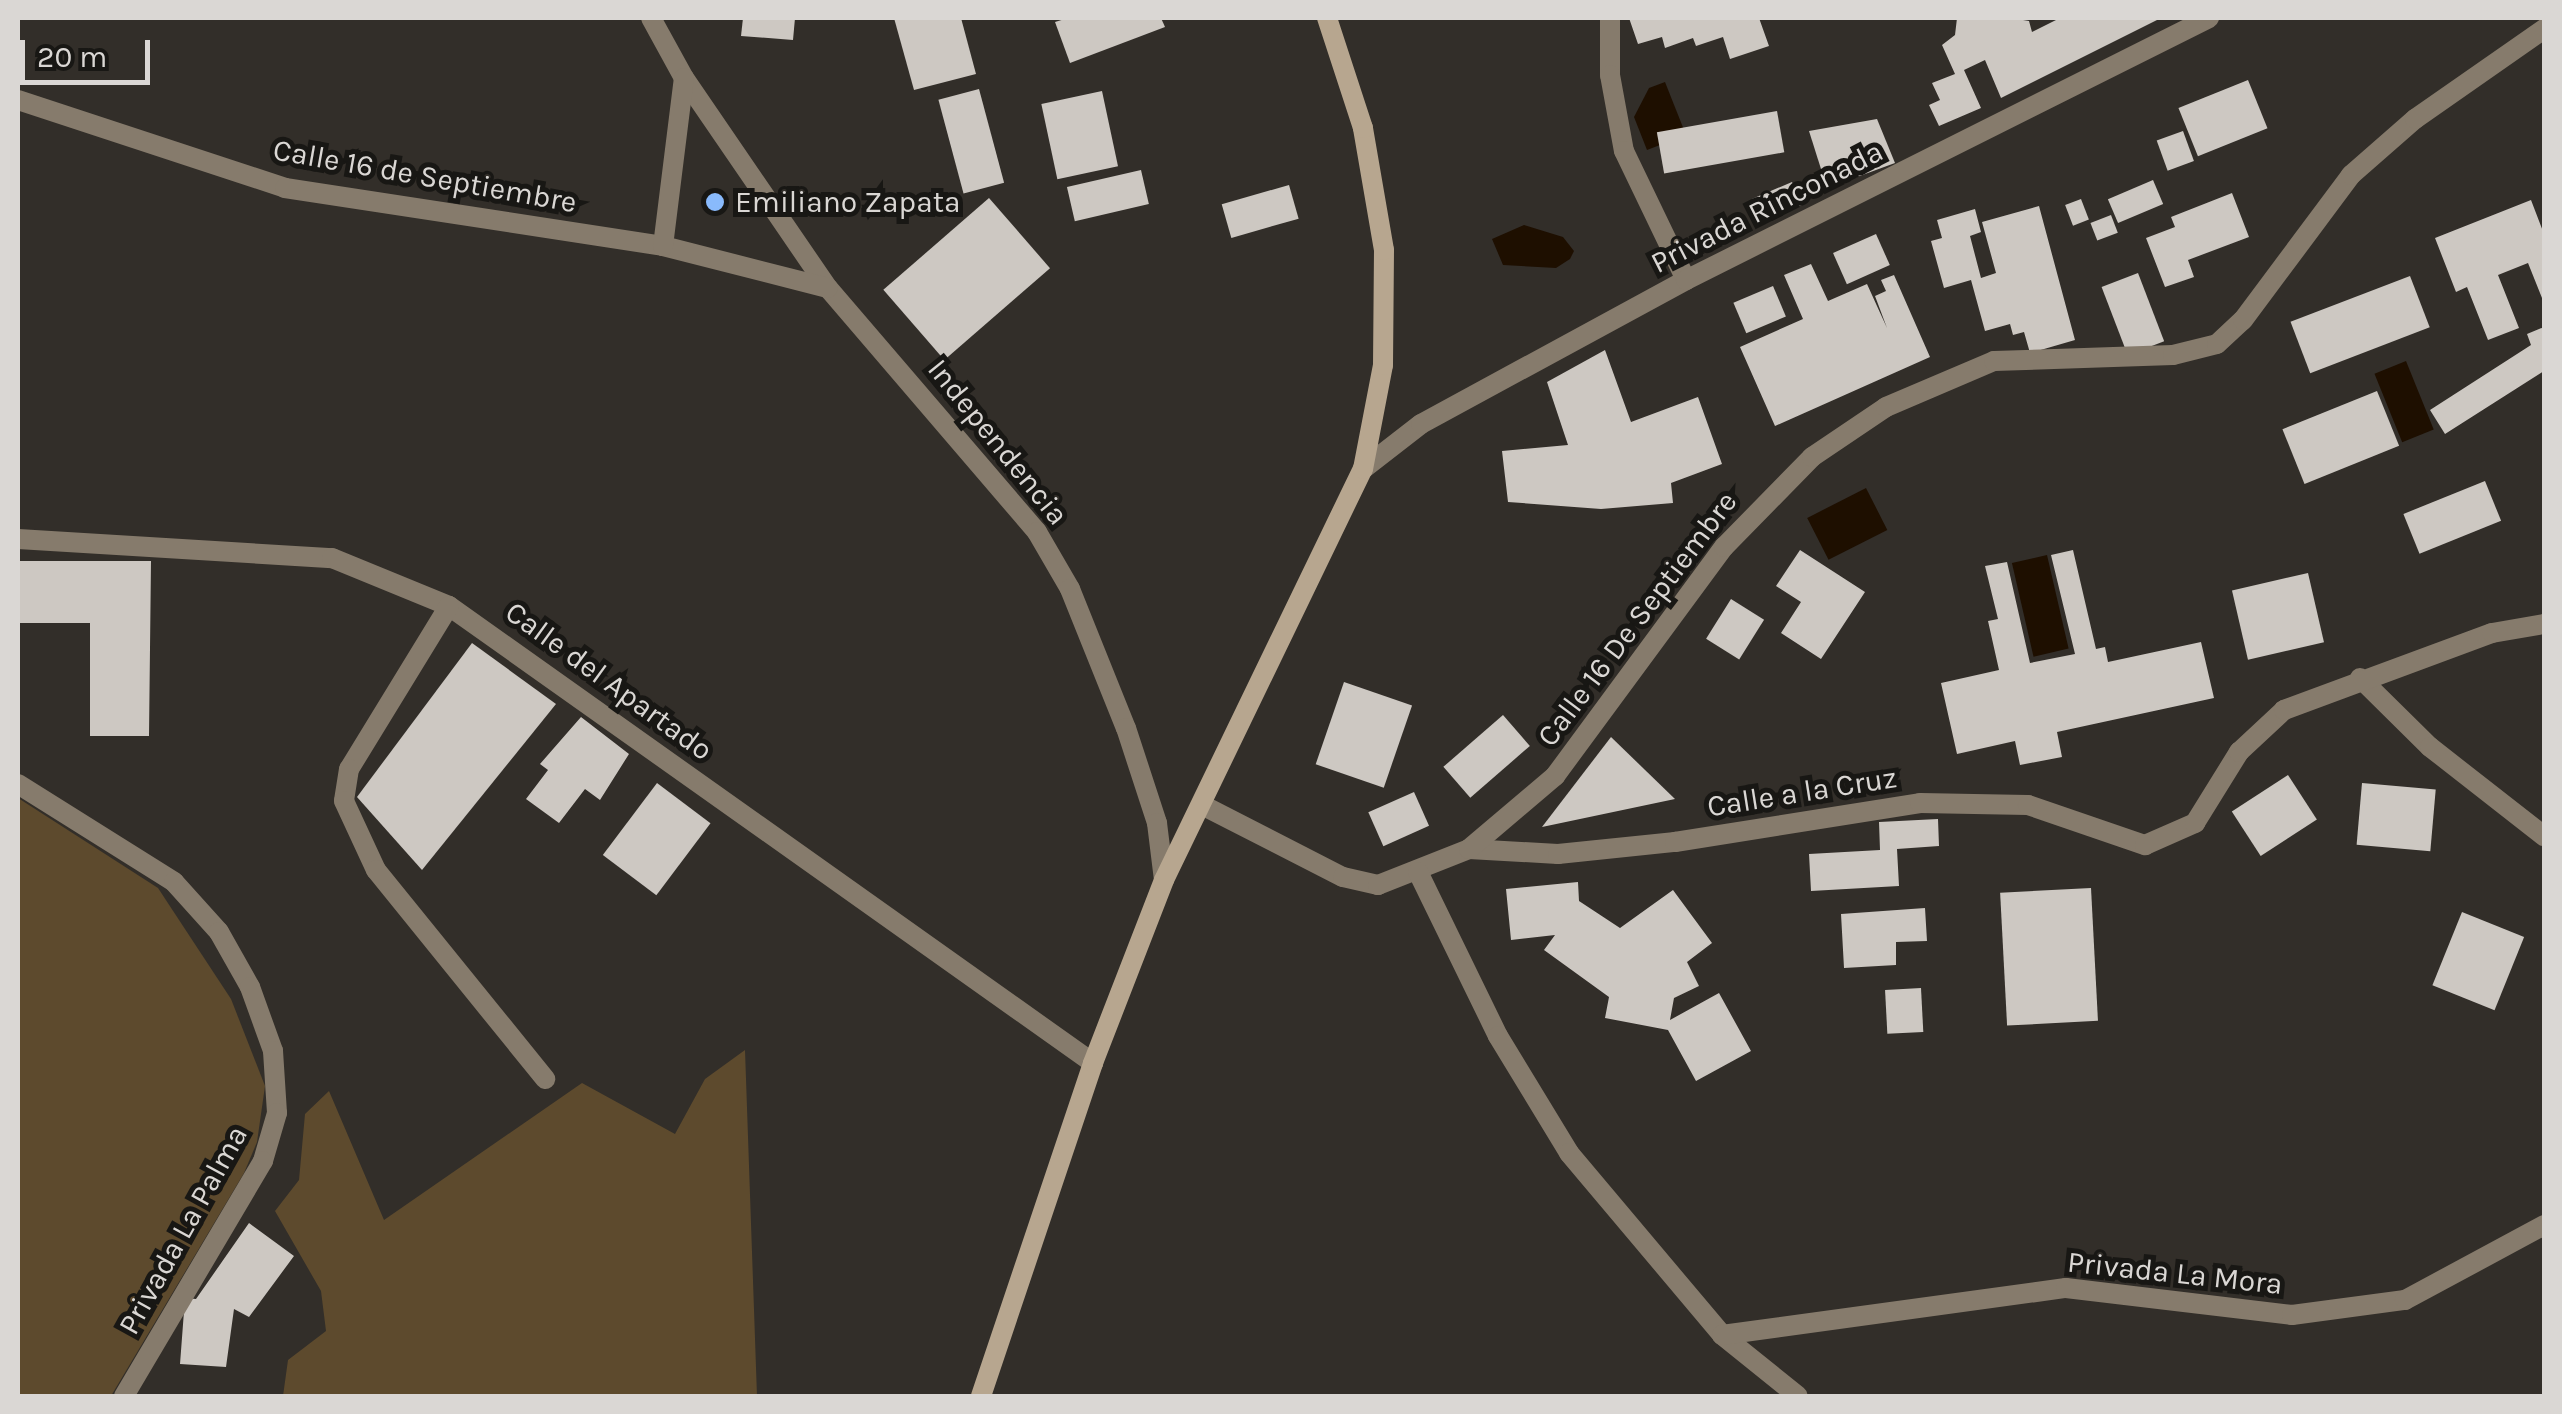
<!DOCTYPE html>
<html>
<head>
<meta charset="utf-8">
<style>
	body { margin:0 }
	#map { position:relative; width:2562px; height:1414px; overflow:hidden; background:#322e29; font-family:Karla,sans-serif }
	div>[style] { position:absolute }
	.green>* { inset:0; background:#5d4a2d }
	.water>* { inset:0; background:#1e0f00; transform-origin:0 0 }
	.building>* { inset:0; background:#cdc8c2; transform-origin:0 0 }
	.street>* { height:20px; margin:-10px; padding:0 10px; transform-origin:10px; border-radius:10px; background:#867b6c }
	.secondary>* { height:20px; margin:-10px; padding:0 10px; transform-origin:10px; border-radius:10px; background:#b7a68f }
	.dots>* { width:28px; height:28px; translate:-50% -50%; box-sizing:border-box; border:5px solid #181714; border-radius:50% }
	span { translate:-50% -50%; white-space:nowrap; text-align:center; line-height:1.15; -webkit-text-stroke:10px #181714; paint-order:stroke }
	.street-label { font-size:30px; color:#dad7d4 }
	.poi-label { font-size:30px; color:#dad7d4 }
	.left { translate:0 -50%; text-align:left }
	.frame { position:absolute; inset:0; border:20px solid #dad7d4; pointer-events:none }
	.scale { position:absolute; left:20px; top:40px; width:130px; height:45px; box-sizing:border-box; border:5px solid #dad7d4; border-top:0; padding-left:12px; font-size:30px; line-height:35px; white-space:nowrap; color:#dad7d4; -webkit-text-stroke:8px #181714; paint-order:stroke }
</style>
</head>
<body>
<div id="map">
	<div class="green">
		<i style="clip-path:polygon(18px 798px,158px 888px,231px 999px,265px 1086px,257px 1142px,244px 1173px,111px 1396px,18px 1396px)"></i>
		<i style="clip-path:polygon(745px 1050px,757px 1396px,283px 1396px,288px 1360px,326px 1331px,321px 1291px,275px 1211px,299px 1180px,305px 1114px,329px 1091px,384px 1220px,582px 1083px,675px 1134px,705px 1079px)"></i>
	</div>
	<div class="water">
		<i style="clip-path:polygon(1665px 82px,1686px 135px,1647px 150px,1634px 117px,1649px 88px)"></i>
		<i style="clip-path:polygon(1524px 225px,1563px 237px,1574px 251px,1570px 259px,1556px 268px,1503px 265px,1492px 239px)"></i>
		<i style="left:2406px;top:361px;width:74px;height:34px;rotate:68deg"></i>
		<i style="left:1866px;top:488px;width:47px;height:66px;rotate:63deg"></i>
		<i style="left:2047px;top:555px;width:96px;height:36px;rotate:77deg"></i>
	</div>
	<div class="building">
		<i style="clip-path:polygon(743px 18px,795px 18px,793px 40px,741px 36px)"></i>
		<i style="clip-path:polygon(894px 18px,961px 18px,976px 74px,914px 90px)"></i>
		<i style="clip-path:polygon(1068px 18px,1161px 18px,1165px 27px,1070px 63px,1055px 22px)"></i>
		<i style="clip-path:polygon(1629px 18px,1759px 18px,1769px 46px,1730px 59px,1723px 37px,1696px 46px,1693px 38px,1665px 48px,1662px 37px,1638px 44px)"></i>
		<i style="clip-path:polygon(1957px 18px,2011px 18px,2029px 21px,2032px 32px,2060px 18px,2161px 18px,2001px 98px,1985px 60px,1964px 70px,1981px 108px,1939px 126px,1929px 105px,1940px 100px,1932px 83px,1955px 74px,1942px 45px,1955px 35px)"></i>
		<i style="left:2248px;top:80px;width:52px;height:75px;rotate:68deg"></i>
		<i style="left:979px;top:89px;width:97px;height:42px;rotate:75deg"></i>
		<i style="left:1102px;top:91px;width:77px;height:62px;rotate:78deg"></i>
		<i style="left:1777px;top:111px;width:42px;height:122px;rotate:80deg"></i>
		<i style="clip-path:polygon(1877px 119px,1895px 163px,1827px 188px,1809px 131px)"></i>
		<i style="left:2183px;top:131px;width:32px;height:28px;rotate:70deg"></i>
		<i style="left:1141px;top:170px;width:35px;height:76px;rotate:77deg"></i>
		<i style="left:2153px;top:180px;width:26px;height:49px;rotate:67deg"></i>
		<i style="left:1792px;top:182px;width:25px;height:43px;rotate:67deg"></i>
		<i style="left:1289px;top:185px;width:35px;height:70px;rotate:74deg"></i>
		<i style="clip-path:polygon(2232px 193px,2249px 237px,2188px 260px,2194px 277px,2165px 287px,2146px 238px,2175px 227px,2171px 217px)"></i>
		<i style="left:989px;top:198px;width:93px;height:140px;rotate:49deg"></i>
		<i style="left:2081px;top:199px;width:22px;height:17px;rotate:69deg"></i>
		<i style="clip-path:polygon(2531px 200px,2544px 234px,2544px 303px,2528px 263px,2498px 275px,2519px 328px,2488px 340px,2467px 287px,2456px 292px,2435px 238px)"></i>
		<i style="clip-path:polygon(2039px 206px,2075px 340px,2030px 353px,2024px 332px,2013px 335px,2010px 324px,1985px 331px,1971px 280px,1944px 288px,1931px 241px,1942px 238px,1937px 220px,1975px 209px,1981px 232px,1970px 236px,1981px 278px,1996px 273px,1982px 222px)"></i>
		<i style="left:2111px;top:215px;width:19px;height:22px;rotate:69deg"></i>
		<i style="left:1876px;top:234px;width:34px;height:47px;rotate:66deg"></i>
		<i style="clip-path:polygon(1811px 264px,1828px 301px,1867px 284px,1887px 328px,1875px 296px,1886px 291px,1881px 280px,1894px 275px,1930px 357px,1775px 426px,1740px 347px,1803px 319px,1784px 275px)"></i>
		<i style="left:2138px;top:273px;width:73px;height:39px;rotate:69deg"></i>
		<i style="left:2410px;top:276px;width:55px;height:128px;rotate:69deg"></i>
		<i style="left:1773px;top:286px;width:33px;height:43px;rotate:67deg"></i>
		<i style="clip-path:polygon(2544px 327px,2544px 371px,2445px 434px,2430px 410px,2531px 345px,2527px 334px)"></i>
		<i style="clip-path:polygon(1605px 350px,1631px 422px,1698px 397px,1722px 464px,1671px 483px,1673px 503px,1601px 509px,1508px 502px,1502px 451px,1568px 445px,1547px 382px)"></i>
		<i style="left:2377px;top:391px;width:59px;height:102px;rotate:68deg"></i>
		<i style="left:2485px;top:481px;width:43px;height:88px;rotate:68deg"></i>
		<i style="clip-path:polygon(1800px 550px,1865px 592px,1821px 659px,1781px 633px,1801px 602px,1776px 586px)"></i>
		<i style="clip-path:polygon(2073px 550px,2096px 649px,2105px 647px,2108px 662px,2201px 642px,2214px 698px,2057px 732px,2062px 757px,2020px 765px,2015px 741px,1957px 754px,1941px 683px,1999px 670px,1988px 621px,1998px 619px,1985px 566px,2007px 562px,2030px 663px,2075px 654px,2051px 555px)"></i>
		<i style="clip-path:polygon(18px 561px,151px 561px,149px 736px,90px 736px,90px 623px,18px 623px)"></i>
		<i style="left:2308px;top:573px;width:71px;height:78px;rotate:77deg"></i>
		<i style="left:1731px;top:599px;width:39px;height:47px;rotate:32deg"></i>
		<i style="clip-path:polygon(472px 643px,556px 704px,422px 870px,357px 797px)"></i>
		<i style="left:1344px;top:682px;width:72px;height:87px;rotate:19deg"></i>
		<i style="left:1503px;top:715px;width:41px;height:79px;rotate:49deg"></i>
		<i style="clip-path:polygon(581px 717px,629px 754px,600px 800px,585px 789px,559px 823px,526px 799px,548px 770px,540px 764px)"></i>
		<i style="clip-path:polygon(1611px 737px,1675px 799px,1542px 827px)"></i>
		<i style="left:2288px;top:775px;width:53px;height:67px;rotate:57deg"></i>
		<i style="left:657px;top:783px;width:67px;height:90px;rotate:37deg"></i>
		<i style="left:2362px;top:783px;width:74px;height:62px;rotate:5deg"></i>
		<i style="left:1414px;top:792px;width:37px;height:50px;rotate:66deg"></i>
		<i style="clip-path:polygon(1938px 819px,1939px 846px,1897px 849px,1899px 886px,1811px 891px,1809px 854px,1880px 850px,1879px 822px)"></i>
		<i style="clip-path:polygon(1578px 882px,1579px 901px,1620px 928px,1673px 890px,1712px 943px,1687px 962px,1699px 986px,1674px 998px,1670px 1020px,1719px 993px,1751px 1051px,1696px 1081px,1668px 1030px,1605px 1018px,1609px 997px,1544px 950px,1555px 935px,1511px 940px,1506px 889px)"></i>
		<i style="left:2091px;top:888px;width:133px;height:91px;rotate:87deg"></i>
		<i style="clip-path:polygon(1925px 908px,1927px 941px,1896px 942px,1896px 965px,1844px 968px,1841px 914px)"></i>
		<i style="left:2462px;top:912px;width:67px;height:79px;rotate:22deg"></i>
		<i style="left:1921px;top:988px;width:44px;height:36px;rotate:87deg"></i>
		<i style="clip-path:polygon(249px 1223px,294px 1256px,249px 1317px,234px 1309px,226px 1367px,180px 1364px,185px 1298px,196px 1299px)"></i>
	</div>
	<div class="street">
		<i style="left:651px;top:18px;width:68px;rotate:61.2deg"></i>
		<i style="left:684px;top:78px;width:255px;rotate:55.6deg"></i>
		<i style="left:828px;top:288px;width:321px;rotate:49.4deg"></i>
		<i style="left:1037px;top:532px;width:66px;rotate:59.9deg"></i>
		<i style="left:1070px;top:589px;width:150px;rotate:68.1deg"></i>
		<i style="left:1126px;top:728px;width:100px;rotate:71.9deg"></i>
		<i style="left:1157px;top:823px;width:57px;rotate:83deg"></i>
		<i style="left:1610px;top:18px;width:57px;rotate:90deg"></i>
		<i style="left:1610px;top:75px;width:77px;rotate:79.6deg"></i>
		<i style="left:1624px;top:151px;width:143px;rotate:64.3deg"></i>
		<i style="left:18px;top:100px;width:281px;rotate:18.2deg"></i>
		<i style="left:285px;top:188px;width:382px;rotate:8.7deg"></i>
		<i style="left:663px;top:246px;width:170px;rotate:14.3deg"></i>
		<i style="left:663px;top:246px;width:169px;rotate:-82.9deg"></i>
		<i style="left:1363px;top:469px;width:73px;rotate:-37.8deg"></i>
		<i style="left:1421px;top:424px;width:302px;rotate:-28.5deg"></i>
		<i style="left:1686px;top:280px;width:585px;rotate:-26.61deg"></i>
		<i style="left:18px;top:539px;width:315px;rotate:3.5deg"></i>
		<i style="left:332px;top:558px;width:126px;rotate:22.3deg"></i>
		<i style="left:449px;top:606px;width:790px;rotate:35.36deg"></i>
		<i style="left:449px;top:606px;width:191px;rotate:121.5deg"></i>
		<i style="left:349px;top:769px;width:32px;rotate:99deg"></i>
		<i style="left:344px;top:801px;width:76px;rotate:65.1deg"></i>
		<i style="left:376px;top:870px;width:269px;rotate:51deg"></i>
		<i style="left:2360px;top:678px;width:98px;rotate:44.6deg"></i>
		<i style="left:2430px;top:747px;width:145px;rotate:38deg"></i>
		<i style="left:18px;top:784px;width:184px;rotate:32.1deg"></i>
		<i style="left:174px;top:882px;width:67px;rotate:48deg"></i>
		<i style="left:219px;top:932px;width:63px;rotate:60.6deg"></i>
		<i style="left:250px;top:987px;width:68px;rotate:70.2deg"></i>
		<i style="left:273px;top:1051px;width:62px;rotate:86.3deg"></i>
		<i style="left:277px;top:1113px;width:50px;rotate:106.3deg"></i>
		<i style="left:263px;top:1161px;width:273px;rotate:120.6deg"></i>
		<i style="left:1204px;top:806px;width:156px;rotate:27.1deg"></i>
		<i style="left:1343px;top:877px;width:36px;rotate:13deg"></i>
		<i style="left:1378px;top:885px;width:98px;rotate:-21.6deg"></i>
		<i style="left:1469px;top:849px;width:89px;rotate:3.2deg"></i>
		<i style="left:1558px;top:854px;width:118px;rotate:-5.9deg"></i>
		<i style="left:1675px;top:842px;width:248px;rotate:-9deg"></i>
		<i style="left:1920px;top:803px;width:108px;rotate:1.1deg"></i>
		<i style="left:2028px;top:805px;width:124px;rotate:18.9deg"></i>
		<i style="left:2145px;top:845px;width:55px;rotate:-23.7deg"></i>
		<i style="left:2195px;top:823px;width:84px;rotate:-58.2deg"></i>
		<i style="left:2239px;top:752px;width:62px;rotate:-43deg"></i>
		<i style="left:2284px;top:710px;width:222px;rotate:-20.3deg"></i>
		<i style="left:2492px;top:633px;width:53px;rotate:-9.8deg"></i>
		<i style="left:1469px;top:849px;width:113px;rotate:-40.3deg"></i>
		<i style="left:1555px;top:776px;width:285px;rotate:-53.6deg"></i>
		<i style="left:1724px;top:547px;width:126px;rotate:-45.6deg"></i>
		<i style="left:1812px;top:457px;width:89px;rotate:-34deg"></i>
		<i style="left:1886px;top:407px;width:117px;rotate:-23.1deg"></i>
		<i style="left:1994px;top:361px;width:179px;rotate:-1.9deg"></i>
		<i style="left:2173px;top:355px;width:45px;rotate:-14deg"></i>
		<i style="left:2217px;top:344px;width:35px;rotate:-43deg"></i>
		<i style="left:2243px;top:320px;width:181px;rotate:-53.3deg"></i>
		<i style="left:2351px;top:175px;width:85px;rotate:-41.2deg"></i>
		<i style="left:2415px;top:119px;width:157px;rotate:-34.9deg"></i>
		<i style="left:1418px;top:872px;width:182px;rotate:64deg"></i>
		<i style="left:1498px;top:1036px;width:137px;rotate:58.7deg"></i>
		<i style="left:1569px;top:1153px;width:238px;rotate:49.9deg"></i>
		<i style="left:1722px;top:1335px;width:97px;rotate:38.8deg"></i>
		<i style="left:1722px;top:1335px;width:347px;rotate:-7.8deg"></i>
		<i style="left:2066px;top:1288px;width:228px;rotate:6.8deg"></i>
		<i style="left:2292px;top:1315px;width:114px;rotate:-7.6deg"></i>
		<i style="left:2405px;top:1300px;width:158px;rotate:-28.3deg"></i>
	</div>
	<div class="secondary">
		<i style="left:981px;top:1396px;width:351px;rotate:-71.4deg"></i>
		<i style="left:1093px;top:1063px;width:196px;rotate:-68.8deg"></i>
		<i style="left:1164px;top:880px;width:457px;rotate:-64.2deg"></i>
		<i style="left:1363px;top:469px;width:106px;rotate:-79.1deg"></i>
		<i style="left:1383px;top:365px;width:115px;rotate:-89.5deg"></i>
		<i style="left:1384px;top:250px;width:124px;rotate:-99.8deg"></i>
		<i style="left:1363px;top:128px;width:116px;rotate:-108.1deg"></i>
	</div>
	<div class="dots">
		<i style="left:715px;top:202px;background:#89bafc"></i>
	</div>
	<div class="street-label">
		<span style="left:425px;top:176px;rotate:10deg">Calle 16 de Septiembre</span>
		<span style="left:1767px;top:207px;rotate:-27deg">Privada Rinconada</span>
		<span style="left:998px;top:442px;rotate:51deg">Independencia</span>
		<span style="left:1637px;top:619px;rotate:-53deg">Calle 16 De Septiembre</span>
		<span style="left:609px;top:681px;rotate:36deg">Calle del Apartado</span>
		<span style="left:1802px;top:792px;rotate:-9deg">Calle a la Cruz</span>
		<span style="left:183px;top:1230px;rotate:-61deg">Privada La Palma</span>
		<span style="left:2175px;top:1273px;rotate:6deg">Privada La Mora</span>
	</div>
	<div class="poi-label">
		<span class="left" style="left:735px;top:202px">Emiliano Zapata</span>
	</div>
	<div class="frame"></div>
	<div class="scale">20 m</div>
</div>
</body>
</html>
